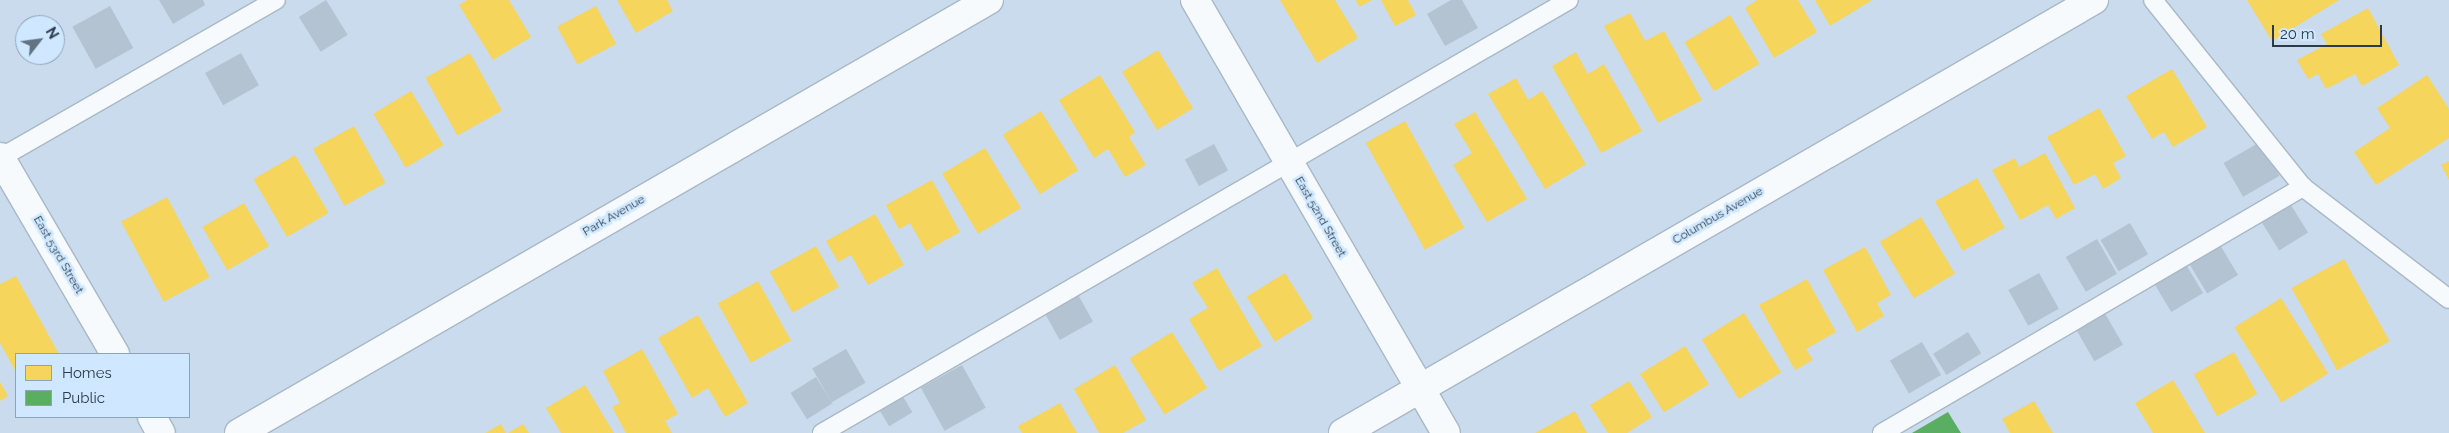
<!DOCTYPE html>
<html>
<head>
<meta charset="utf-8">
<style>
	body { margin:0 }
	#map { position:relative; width:2449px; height:433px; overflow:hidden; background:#c9dbec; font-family:Raleway,sans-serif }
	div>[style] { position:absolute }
	.homes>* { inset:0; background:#f6d55c; transform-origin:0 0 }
	.public>* { inset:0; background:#5aae61 }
	.building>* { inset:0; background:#b3c3d2; transform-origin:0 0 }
	.roads { filter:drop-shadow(1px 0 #a8b8c6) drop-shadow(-1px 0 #a8b8c6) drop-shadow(0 1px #a8b8c6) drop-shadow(0 -1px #a8b8c6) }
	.service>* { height:18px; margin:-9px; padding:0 9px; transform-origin:9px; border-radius:9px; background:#f7fafc }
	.minor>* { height:28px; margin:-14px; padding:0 14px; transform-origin:14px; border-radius:14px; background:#f7fafc }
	span { translate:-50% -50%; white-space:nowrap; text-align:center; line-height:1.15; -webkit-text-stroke:5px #cfe8ff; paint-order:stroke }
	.street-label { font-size:12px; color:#2b3b4a }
	.legend { position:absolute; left:15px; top:353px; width:175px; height:65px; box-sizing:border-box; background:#cfe8ff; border:1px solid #8da3b7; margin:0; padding:6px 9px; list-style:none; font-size:15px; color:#2b3b4a }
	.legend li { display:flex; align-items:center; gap:10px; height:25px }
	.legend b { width:25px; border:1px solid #8da3b7 }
	.north { position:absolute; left:15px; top:15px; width:50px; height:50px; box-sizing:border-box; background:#cfe8ff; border:1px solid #8da3b7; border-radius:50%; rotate:60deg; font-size:14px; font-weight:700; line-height:20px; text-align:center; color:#2b3b4a }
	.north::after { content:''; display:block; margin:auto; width:18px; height:22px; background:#627383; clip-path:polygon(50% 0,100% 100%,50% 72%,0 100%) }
	.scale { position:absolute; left:2272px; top:25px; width:110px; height:22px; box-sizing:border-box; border:2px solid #2b3b4a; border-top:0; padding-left:6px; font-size:15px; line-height:18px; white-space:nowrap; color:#2b3b4a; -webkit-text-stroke:4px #cfe8ff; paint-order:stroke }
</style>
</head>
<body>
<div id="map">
	<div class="homes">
		<i style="clip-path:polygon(467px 0,509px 0,531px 37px,493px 60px,459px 5px)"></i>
		<i style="clip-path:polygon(617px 0,667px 0,673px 11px,636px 33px)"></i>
		<i style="clip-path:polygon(1280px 0,1335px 0,1358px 38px,1317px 63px)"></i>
		<i style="clip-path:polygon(1356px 0,1372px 0,1359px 7px)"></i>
		<i style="clip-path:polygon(1381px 0,1408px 0,1416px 15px,1395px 26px)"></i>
		<i style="clip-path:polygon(1757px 0,1798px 0,1817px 32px,1774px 58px,1745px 8px)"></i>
		<i style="clip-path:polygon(1815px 0,1872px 0,1830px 26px)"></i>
		<i style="clip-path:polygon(2247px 0,2339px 0,2272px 41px)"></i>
		<i style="left:596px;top:6px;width:43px;height:44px;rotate:62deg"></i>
		<i style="clip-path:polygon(2368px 8px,2399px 65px,2362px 86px,2355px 74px,2326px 89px,2318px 74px,2308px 79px,2297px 60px,2327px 44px,2321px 34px)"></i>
		<i style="clip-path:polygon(1630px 13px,1645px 41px,1664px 31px,1702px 100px,1658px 123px,1604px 26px)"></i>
		<i style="left:1730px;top:15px;width:57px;height:53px;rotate:59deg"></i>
		<i style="left:1158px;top:50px;width:68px;height:42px;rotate:59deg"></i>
		<i style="clip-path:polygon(1576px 52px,1588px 74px,1604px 64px,1642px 131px,1601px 153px,1552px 66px)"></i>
		<i style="left:470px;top:53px;width:66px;height:51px;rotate:61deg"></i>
		<i style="clip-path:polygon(2172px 69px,2207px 127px,2173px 147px,2164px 132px,2152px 139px,2126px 96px)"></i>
		<i style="clip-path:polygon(1100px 75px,1135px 132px,1129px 137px,1146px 165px,1125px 177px,1108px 149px,1094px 158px,1059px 100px)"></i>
		<i style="clip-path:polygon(2427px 75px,2449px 109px,2449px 138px,2376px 185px,2354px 152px,2390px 128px,2377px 108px)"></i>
		<i style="clip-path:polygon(1516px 78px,1528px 100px,1542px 91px,1586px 164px,1545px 189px,1488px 94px)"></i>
		<i style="left:411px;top:91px;width:63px;height:44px;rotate:59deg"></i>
		<i style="clip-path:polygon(2099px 108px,2126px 156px,2113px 163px,2121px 178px,2103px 189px,2095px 174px,2074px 185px,2047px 137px)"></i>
		<i style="left:1041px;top:111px;width:70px;height:45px;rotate:58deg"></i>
		<i style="clip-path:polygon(1475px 112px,1527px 199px,1487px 222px,1453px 165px,1472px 153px,1454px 124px)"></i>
		<i style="left:1405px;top:121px;width:122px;height:45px;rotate:61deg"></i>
		<i style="left:354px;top:126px;width:65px;height:47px;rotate:61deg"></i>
		<i style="left:985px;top:148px;width:70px;height:50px;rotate:59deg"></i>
		<i style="clip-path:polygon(2045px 153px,2075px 208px,2056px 219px,2048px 205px,2020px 220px,1992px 170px,2015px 158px,2019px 167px)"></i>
		<i style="left:295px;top:155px;width:67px;height:48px;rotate:60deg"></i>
		<i style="clip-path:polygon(2449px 161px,2449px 180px,2441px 165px)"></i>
		<i style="left:1977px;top:178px;width:57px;height:48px;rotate:61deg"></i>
		<i style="clip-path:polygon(932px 180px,960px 232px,926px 251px,910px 223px,899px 229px,886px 205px)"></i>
		<i style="left:167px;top:197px;width:91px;height:52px;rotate:62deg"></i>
		<i style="left:244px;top:203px;width:50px;height:48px;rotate:60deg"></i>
		<i style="clip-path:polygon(875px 214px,904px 265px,868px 285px,851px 255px,838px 262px,826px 241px)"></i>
		<i style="left:1921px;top:217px;width:66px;height:48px;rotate:59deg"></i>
		<i style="left:816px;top:246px;width:47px;height:53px;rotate:61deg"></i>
		<i style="clip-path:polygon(1865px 247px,1891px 295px,1877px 303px,1884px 316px,1857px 332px,1823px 270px)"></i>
		<i style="left:2344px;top:259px;width:94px;height:60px;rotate:61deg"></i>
		<i style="clip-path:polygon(1217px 268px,1262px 346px,1219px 371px,1189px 319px,1208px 308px,1192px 283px)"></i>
		<i style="left:1285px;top:273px;width:53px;height:45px;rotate:58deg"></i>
		<i style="clip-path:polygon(16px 276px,59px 354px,16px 354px,16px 372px,0 343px,0 284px)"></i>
		<i style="clip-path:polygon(1807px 279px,1836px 332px,1806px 349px,1813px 360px,1795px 370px,1759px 305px)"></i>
		<i style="left:758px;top:281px;width:68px;height:46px;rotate:61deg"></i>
		<i style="left:2281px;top:298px;width:89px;height:55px;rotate:58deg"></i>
		<i style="left:1744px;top:313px;width:70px;height:50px;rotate:58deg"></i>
		<i style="clip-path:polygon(698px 315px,748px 403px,725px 417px,708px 388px,692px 398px,658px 338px)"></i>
		<i style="left:1172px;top:332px;width:66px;height:50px;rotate:58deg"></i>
		<i style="left:1685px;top:346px;width:45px;height:53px;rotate:58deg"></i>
		<i style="clip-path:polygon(642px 349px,678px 414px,665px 421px,672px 433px,626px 433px,612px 407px,620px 403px,603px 371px)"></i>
		<i style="left:2234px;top:352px;width:48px;height:46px;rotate:61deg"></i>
		<i style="clip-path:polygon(1115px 365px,1146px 420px,1123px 433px,1099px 433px,1074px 389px)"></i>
		<i style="clip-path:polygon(2173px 380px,2205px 433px,2153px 433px,2135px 403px)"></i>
		<i style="clip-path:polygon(1629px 381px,1652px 417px,1627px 433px,1608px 433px,1590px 405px)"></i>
		<i style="clip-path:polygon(0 382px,8px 396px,0 401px)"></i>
		<i style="clip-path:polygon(585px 385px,614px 433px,561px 433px,546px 408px)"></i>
		<i style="clip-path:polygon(2034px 401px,2053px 433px,2010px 433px,2002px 419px)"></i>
		<i style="clip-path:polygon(1060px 403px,1077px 433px,1022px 433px,1018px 426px)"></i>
		<i style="clip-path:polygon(1575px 411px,1587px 433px,1535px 433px)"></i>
		<i style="clip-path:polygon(501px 424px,506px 433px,485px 433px)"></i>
		<i style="clip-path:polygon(523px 424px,529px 433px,508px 433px)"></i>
	</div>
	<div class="public">
		<i style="clip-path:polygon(1948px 412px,1961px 433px,1912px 433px)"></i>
	</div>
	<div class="building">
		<i style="clip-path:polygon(159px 0,203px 0,205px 5px,173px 24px)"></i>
		<i style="left:326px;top:0;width:41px;height:32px;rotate:58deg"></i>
		<i style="clip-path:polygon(1451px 0,1462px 0,1478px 28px,1445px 46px,1427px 14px)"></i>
		<i style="left:110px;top:6px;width:48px;height:43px;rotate:61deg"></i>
		<i style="left:241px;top:53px;width:37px;height:41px;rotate:61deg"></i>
		<i style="left:2260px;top:142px;width:39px;height:42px;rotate:60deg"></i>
		<i style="left:1214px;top:144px;width:30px;height:33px;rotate:62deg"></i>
		<i style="left:2289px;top:202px;width:36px;height:34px;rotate:58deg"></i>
		<i style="left:2130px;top:223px;width:36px;height:34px;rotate:60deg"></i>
		<i style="left:2097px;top:239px;width:40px;height:36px;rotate:60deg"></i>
		<i style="left:2220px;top:245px;width:35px;height:36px;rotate:59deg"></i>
		<i style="left:2185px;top:263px;width:35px;height:37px;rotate:59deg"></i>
		<i style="left:2039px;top:273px;width:41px;height:35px;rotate:61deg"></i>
		<i style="left:1076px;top:291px;width:35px;height:38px;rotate:61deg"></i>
		<i style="left:2103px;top:310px;width:40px;height:33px;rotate:60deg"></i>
		<i style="left:1968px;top:332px;width:25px;height:41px;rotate:58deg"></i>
		<i style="left:1922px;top:342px;width:38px;height:37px;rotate:60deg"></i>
		<i style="left:846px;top:349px;width:39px;height:39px;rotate:60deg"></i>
		<i style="left:962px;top:365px;width:49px;height:47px;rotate:61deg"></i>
		<i style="left:816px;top:377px;width:31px;height:30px;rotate:58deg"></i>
		<i style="left:899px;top:390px;width:26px;height:27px;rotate:59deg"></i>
	</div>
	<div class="roads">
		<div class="service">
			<i style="left:2153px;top:0;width:240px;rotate:51.3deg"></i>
			<i style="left:2303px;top:187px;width:184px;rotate:37.5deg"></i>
			<i style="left:0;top:158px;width:318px;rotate:-29.8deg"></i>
			<i style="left:822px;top:433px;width:863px;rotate:-30.1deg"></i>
			<i style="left:1882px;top:433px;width:488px;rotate:-30.3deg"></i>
		</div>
		<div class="minor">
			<i style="left:1195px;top:0;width:500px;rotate:59.9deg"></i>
			<i style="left:0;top:157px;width:228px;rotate:59.7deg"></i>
			<i style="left:152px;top:417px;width:18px;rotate:61deg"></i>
			<i style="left:239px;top:433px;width:866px;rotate:-30deg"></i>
			<i style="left:1343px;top:433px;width:867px;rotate:-29.97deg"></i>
		</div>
	</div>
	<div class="street-label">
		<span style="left:614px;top:216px;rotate:-30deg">Park Avenue</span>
		<span style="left:1718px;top:216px;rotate:-30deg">Columbus Avenue</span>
		<span style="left:1320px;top:217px;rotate:60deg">East 52nd Street</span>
		<span style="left:58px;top:255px;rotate:60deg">East 53rd Street</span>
	</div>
	<ul class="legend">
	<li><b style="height:14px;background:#f6d55c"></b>Homes</li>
	<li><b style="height:14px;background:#5aae61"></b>Public</li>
	</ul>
	<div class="north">N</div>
	<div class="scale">20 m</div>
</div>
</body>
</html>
